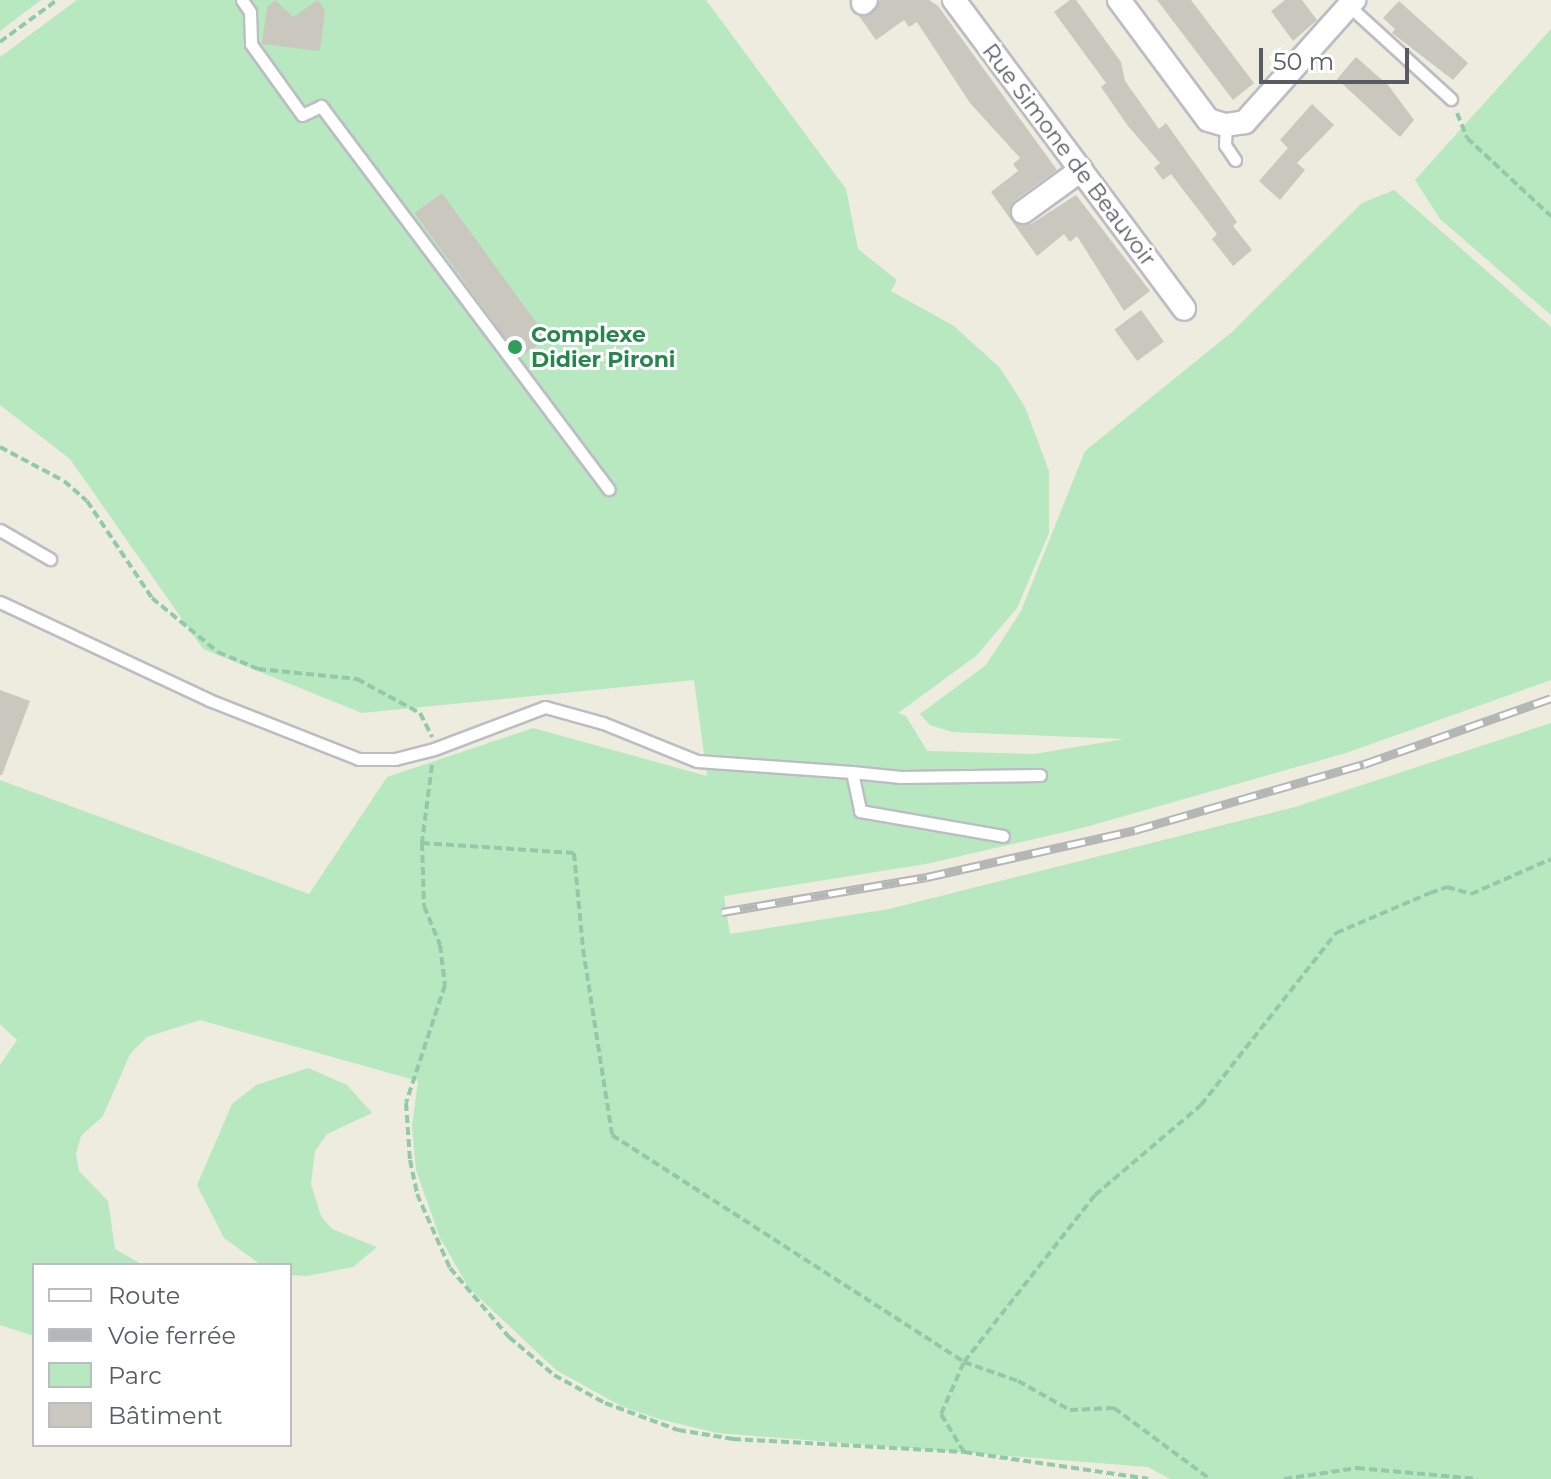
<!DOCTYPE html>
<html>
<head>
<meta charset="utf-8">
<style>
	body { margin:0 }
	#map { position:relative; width:1551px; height:1479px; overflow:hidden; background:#edecde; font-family:Montserrat,sans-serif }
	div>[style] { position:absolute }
	.green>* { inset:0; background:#b8e8bf }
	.building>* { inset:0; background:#cac8be; transform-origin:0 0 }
	.path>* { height:4px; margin-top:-2px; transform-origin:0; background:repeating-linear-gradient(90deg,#91c9a9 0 8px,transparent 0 12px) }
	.roads { filter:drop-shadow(2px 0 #bcbdc4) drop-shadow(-2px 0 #bcbdc4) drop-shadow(0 2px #bcbdc4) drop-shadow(0 -2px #bcbdc4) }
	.lane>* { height:11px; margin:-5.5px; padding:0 5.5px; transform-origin:5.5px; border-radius:5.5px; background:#fff }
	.street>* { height:22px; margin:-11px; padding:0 11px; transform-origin:11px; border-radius:11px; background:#fff }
	.rail>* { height:9px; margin-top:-4.5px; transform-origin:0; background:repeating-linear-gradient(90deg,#fff 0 18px,#b5b6b6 0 36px); box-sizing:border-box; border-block:2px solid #b5b6b6 }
	.dots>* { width:22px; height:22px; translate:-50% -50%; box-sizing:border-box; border:4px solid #fff; border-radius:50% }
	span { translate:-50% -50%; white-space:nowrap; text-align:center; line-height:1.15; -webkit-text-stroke:6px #fff; paint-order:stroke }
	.street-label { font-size:22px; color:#585b62 }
	.leisure-label { font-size:22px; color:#27864d; font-weight:700 }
	.left { translate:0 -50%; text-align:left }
	.legend { position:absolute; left:32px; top:1263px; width:260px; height:184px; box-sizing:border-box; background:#fff; border:2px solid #bcbdc0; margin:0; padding:10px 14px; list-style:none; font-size:24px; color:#585b62 }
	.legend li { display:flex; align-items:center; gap:16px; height:40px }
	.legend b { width:40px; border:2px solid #bcbdc0 }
	.scale { position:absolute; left:1259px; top:48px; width:150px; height:36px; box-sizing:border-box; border:4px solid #585b62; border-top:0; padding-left:10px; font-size:24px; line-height:28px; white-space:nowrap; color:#585b62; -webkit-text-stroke:6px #fff; paint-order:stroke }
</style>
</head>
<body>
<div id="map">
	<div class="green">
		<i style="clip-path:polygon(0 0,41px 0,0 31px)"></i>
		<i style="clip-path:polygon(77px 0,706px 0,846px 189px,858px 249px,897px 280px,891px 291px,954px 326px,1000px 368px,1025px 407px,1049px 471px,1049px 533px,1017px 608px,976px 656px,898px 713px,906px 716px,927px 751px,1034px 754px,1124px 739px,952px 732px,930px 725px,920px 714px,986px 665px,1021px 611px,1085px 451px,1232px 332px,1362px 203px,1394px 190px,1551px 327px,1551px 680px,1346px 753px,1082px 828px,926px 864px,724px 896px,730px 934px,889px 909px,1295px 807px,1551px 723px,1551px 1479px,1170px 1479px,1148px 1467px,717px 1433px,659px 1419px,621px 1406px,556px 1370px,469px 1288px,440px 1238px,416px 1170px,412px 1127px,418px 1081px,200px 1020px,147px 1037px,130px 1054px,103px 1116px,81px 1136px,76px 1154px,79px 1171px,108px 1201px,115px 1249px,143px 1265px,34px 1265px,34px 1336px,0 1325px,0 1065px,17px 1040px,0 1024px,0 780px,309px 894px,387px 777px,533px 728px,707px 776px,694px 680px,362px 713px,203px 649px,70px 459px,0 405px,0 57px)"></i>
		<i style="clip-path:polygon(1551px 29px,1551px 315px,1440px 219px,1415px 180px)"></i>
		<i style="clip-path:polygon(308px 1068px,347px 1085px,372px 1113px,327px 1134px,315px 1151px,311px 1184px,321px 1216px,332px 1229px,377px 1247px,353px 1267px,307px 1276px,290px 1275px,290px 1265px,261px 1265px,224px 1238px,197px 1185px,232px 1104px,256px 1085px)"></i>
	</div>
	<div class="building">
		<i style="clip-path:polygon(275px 0,293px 17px,318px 0,325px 11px,320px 51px,262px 44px,267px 7px)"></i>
		<i style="clip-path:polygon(880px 0,929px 0,938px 6px,1057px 170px,1014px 201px,1012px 221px,1031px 224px,1076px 195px,1150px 291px,1124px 311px,1077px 236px,1070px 242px,1064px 234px,1037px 256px,991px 192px,1018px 171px,1013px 164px,1020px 158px,970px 103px,917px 22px,909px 27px,904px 20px,876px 40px,859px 16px,872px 13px)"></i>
		<i style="clip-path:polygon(1070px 0,1076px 0,1121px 62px,1125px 81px,1159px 129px,1166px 123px,1237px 222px,1233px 226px,1252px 250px,1233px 266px,1212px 239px,1217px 234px,1171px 174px,1163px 180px,1154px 168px,1160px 163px,1128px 126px,1101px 87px,1106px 83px,1054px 12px)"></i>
		<i style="clip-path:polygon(1157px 0,1191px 0,1254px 83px,1233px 100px)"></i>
		<i style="clip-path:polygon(1285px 0,1302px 0,1317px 20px,1293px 41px,1271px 11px)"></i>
		<i style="clip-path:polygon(1399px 1px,1468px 63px,1453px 80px,1392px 33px,1395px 29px,1383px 18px)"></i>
		<i style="clip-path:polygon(1356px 57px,1388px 85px,1414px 120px,1400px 137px,1337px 79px)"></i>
		<i style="clip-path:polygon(1312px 104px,1334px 125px,1297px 163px,1305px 170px,1280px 200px,1259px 181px,1288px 148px,1280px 140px)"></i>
		<i style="left:442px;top:193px;width:179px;height:34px;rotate:54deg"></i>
		<i style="left:1141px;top:310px;width:39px;height:33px;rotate:54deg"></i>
		<i style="clip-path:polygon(0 690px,30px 701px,2px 775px,0 775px)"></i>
	</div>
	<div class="path">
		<i style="left:0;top:42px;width:71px;rotate:-36.4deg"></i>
		<i style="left:1457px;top:113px;width:27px;rotate:68deg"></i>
		<i style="left:1467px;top:138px;width:115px;rotate:42.9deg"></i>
		<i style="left:0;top:447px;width:72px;rotate:28deg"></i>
		<i style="left:64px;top:481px;width:30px;rotate:41deg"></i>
		<i style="left:87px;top:501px;width:117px;rotate:56.2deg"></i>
		<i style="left:152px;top:598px;width:85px;rotate:39.3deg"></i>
		<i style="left:218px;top:652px;width:43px;rotate:23deg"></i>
		<i style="left:258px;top:669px;width:100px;rotate:5.8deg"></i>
		<i style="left:357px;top:679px;width:72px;rotate:28.4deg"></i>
		<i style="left:420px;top:713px;width:27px;rotate:63deg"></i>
		<i style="left:432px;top:765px;width:79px;rotate:97.3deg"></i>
		<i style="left:422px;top:843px;width:63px;rotate:88.2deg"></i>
		<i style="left:424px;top:906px;width:42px;rotate:67.7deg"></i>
		<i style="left:440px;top:945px;width:40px;rotate:82.9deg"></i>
		<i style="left:445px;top:985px;width:124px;rotate:108.3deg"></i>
		<i style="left:406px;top:1103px;width:57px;rotate:86deg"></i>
		<i style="left:410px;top:1160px;width:35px;rotate:78deg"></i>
		<i style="left:417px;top:1194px;width:81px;rotate:66deg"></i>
		<i style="left:450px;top:1268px;width:91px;rotate:49.5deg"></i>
		<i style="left:509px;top:1337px;width:59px;rotate:40.2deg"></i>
		<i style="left:554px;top:1375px;width:58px;rotate:28.8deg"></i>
		<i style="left:605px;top:1403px;width:78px;rotate:20.3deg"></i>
		<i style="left:678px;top:1430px;width:56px;rotate:9.3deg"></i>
		<i style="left:733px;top:1439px;width:231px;rotate:3.2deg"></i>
		<i style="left:964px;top:1452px;width:186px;rotate:8.3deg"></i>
		<i style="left:422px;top:843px;width:152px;rotate:3.8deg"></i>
		<i style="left:574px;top:853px;width:96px;rotate:84.6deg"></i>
		<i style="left:583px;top:949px;width:188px;rotate:81.1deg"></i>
		<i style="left:612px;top:1135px;width:419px;rotate:32.8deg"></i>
		<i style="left:964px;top:1362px;width:57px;rotate:19.4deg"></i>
		<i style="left:1018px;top:1381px;width:60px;rotate:29.1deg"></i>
		<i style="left:1070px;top:1410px;width:44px;rotate:-2.6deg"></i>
		<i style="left:1114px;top:1408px;width:119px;rotate:36.5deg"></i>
		<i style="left:964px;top:1452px;width:44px;rotate:-121.2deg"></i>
		<i style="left:941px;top:1414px;width:57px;rotate:-66.1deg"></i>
		<i style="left:964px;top:1362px;width:212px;rotate:-51.9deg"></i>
		<i style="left:1095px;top:1195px;width:139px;rotate:-40.3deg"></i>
		<i style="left:1201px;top:1105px;width:219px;rotate:-51.9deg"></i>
		<i style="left:1336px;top:933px;width:102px;rotate:-23.1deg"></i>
		<i style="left:1430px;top:893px;width:18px;rotate:-19deg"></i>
		<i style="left:1447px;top:887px;width:25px;rotate:16deg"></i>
		<i style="left:1471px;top:894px;width:87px;rotate:-23.6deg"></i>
		<i style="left:1284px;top:1479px;width:74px;rotate:-8.6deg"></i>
		<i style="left:1357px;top:1468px;width:121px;rotate:5.2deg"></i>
	</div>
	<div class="roads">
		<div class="lane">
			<i style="left:242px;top:0;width:14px;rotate:56deg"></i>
			<i style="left:250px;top:12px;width:32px;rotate:88deg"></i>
			<i style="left:251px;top:44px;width:87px;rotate:54.3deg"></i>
			<i style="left:302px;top:115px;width:21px;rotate:-25deg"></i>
			<i style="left:321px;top:106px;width:479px;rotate:53.1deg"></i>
			<i style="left:1349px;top:6px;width:138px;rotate:42.4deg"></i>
			<i style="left:1226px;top:125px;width:20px;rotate:93deg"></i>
			<i style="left:1225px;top:145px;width:18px;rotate:56deg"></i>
			<i style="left:0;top:530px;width:58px;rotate:30.1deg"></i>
			<i style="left:0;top:602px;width:231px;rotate:25.1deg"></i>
			<i style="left:209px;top:700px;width:161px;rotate:21.5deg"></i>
			<i style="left:359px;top:759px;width:36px"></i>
			<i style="left:395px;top:759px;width:40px;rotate:-14.4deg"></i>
			<i style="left:434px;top:749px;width:119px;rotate:-20.7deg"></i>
			<i style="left:545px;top:707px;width:60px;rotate:15.4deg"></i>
			<i style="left:603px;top:723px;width:101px;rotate:22deg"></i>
			<i style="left:697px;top:761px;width:155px;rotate:4.1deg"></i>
			<i style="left:852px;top:772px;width:40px;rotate:78deg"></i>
			<i style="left:860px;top:811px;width:145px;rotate:9.9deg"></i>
			<i style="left:852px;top:772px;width:49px;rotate:5.8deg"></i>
			<i style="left:901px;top:777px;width:139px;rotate:-0.8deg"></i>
		</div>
		<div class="street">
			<i style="left:954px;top:0;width:385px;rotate:53.3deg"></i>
			<i style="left:1119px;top:0;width:149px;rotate:53.4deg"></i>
			<i style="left:1208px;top:120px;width:19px;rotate:16deg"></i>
			<i style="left:1226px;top:125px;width:19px;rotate:-9deg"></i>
			<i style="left:1245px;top:122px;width:164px;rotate:-48.2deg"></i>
			<i style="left:863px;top:3px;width:4px;rotate:-45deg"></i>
			<i style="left:1023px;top:212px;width:72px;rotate:-35.9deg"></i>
		</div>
	</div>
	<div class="rail">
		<i style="left:722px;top:912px;width:208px;rotate:-9.7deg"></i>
		<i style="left:927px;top:877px;width:213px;rotate:-12.7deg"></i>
		<i style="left:1135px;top:830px;width:238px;rotate:-16.1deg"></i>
		<i style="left:1364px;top:764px;width:198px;rotate:-19.4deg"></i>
	</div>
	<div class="dots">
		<i style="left:515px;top:347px;background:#2e9e5b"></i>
	</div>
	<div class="street-label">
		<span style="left:1069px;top:155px;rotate:53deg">Rue Simone de Beauvoir</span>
	</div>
	<div class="leisure-label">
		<span class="left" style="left:531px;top:347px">Complexe<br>Didier Pironi</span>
	</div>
	<ul class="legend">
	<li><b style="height:10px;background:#fff"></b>Route</li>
	<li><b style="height:10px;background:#b5b6b6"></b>Voie ferrée</li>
	<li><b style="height:22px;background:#b8e8bf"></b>Parc</li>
	<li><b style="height:22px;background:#cac8be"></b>Bâtiment</li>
	</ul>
	<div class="scale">50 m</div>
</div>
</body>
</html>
